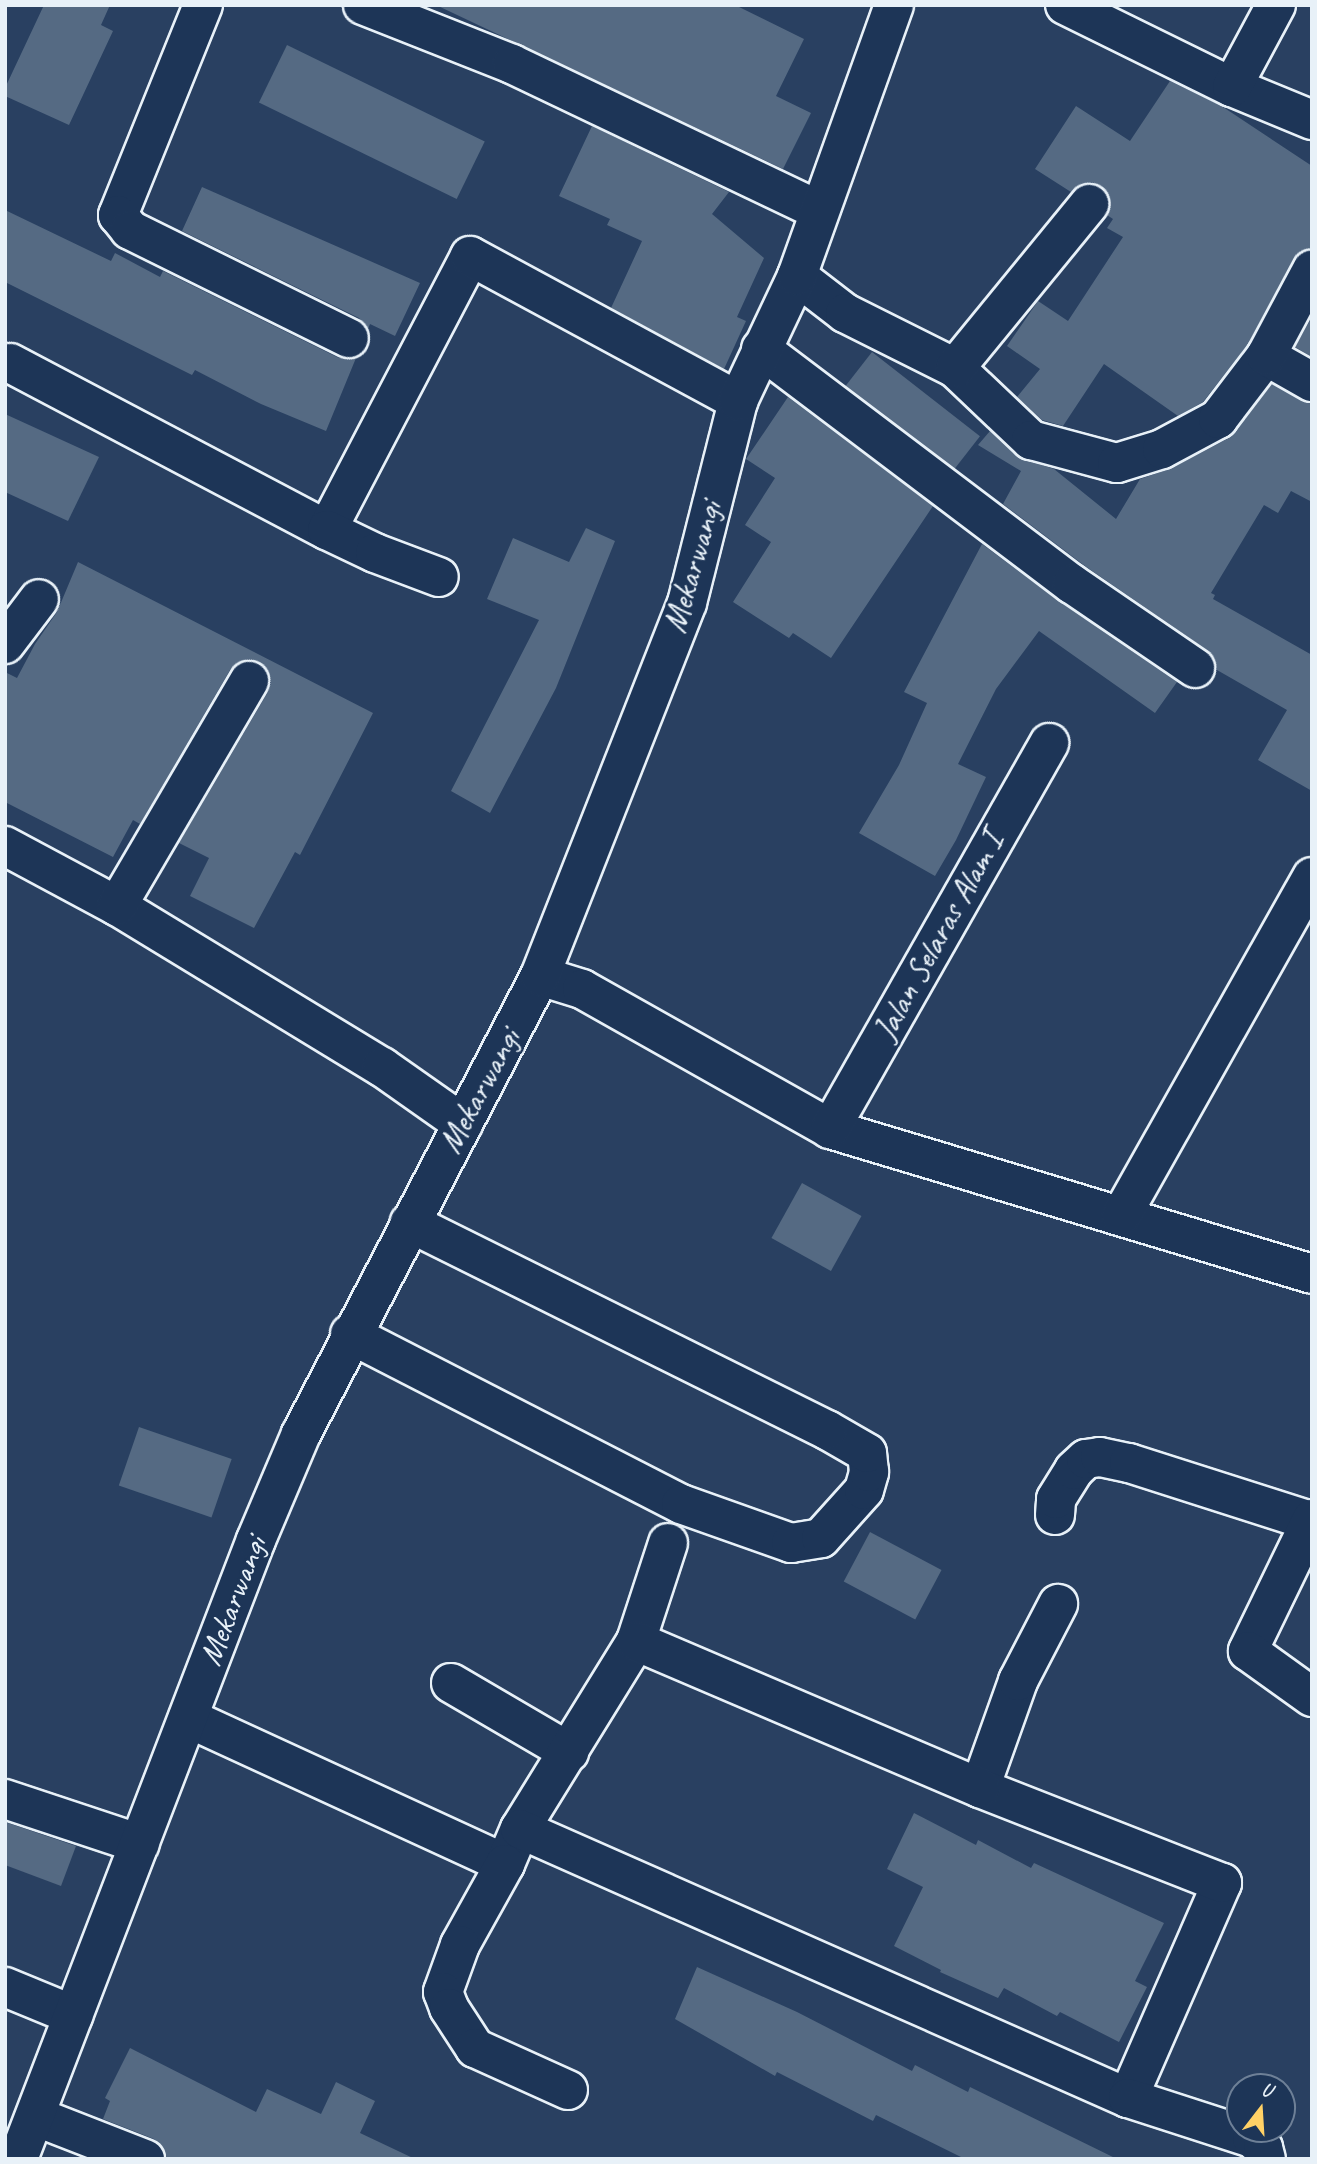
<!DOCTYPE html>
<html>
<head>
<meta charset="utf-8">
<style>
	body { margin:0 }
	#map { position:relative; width:1317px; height:2164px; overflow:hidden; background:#294061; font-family:Caveat,sans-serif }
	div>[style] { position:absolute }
	.building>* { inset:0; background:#556a83; transform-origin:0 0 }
	.roads { filter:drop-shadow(2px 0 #e8f1f8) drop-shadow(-2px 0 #e8f1f8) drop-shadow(0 2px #e8f1f8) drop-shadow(0 -2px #e8f1f8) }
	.minor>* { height:38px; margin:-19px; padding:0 19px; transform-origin:19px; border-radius:19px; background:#1d3557 }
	span { translate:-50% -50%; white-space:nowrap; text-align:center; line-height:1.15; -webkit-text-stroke:5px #1d3557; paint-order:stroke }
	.street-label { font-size:33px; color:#e8f1f8 }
	.frame { position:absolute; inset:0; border:7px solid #e8f1f8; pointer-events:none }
	.north { position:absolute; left:1226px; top:2073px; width:70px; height:70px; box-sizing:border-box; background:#1d3557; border:2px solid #6e8097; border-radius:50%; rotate:17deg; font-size:19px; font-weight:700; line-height:28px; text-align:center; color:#e8f1f8 }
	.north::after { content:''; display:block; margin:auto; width:24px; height:32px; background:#ffd166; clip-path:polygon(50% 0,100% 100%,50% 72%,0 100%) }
</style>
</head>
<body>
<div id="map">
	<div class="building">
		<i style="clip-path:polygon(44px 5px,110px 5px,101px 25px,113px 31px,69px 125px,5px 96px,5px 88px)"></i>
		<i style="clip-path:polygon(436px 5px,735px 5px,804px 39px,776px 96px,811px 113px,783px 169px)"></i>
		<i style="left:287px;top:45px;width:220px;height:64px;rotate:26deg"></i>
		<i style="clip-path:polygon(1170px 81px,1220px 105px,1312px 166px,1312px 248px,1301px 251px,1293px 260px,1248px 344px,1203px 402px,1178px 416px,1104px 364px,1063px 426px,1042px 420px,1017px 397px,1040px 369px,1007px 346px,1038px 301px,1068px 321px,1123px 237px,1107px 228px,1113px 219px,1107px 215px,1110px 197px,1102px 187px,1092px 182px,1082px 183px,1071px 192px,1035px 169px,1076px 106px,1130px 141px)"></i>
		<i style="clip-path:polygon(592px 126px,729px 192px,712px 214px,764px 258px,737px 317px,746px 321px,724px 369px,611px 308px,642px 241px,607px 225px,610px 219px,559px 196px)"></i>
		<i style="clip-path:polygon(202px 187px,420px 283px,395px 336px,370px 324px,368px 329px,359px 318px,182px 231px)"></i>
		<i style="clip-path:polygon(5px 210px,111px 261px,115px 253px,160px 277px,163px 271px,339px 358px,356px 358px,326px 431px,261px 404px,195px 370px,192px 375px,5px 282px)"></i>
		<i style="clip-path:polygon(1312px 317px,1312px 357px,1295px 347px)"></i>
		<i style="left:872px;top:352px;width:137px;height:43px;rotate:38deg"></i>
		<i style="clip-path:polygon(1272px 384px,1312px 404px,1312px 502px,1291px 491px,1278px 513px,1264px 505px,1211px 593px,1215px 595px,1213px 599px,1312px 655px,1312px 791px,1258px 760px,1287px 710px,1217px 670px,1215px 659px,1207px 650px,1085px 566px,1003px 504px,1021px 471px,978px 445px,990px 431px,1016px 456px,1054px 469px,1116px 519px,1140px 479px,1172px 468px,1229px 438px)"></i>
		<i style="clip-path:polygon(788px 397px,933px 506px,831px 658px,793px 633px,789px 638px,733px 602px,771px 542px,745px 525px,775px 478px,746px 459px)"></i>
		<i style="clip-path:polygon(5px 414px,99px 457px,68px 521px,5px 492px)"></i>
		<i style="clip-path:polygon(586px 528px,615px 541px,556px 688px,490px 813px,451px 791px,539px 620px,487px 599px,513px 538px,569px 562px)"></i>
		<i style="clip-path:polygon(982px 544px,1060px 602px,1177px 682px,1155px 713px,1039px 631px,996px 689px,958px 764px,986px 777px,956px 840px,935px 876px,859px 833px,899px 765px,927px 703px,904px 692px)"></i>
		<i style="clip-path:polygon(78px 562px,373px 713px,300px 855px,295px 852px,254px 928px,190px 896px,209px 858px,179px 843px,268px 692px,271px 682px,268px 671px,259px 662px,248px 659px,239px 662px,230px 670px,140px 824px,133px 820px,113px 857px,5px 802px,5px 672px,17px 678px,35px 644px,57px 612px)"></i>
		<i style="left:802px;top:1183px;width:68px;height:63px;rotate:29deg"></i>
		<i style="left:139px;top:1427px;width:98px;height:62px;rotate:19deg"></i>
		<i style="left:870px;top:1532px;width:81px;height:56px;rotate:28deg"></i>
		<i style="clip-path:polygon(914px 1813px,976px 1845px,978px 1840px,1031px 1868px,1034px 1863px,1164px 1923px,1135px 1981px,1147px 1987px,1119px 2042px,1060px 2012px,1057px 2016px,1004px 1988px,998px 1998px,940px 1972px,941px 1970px,894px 1946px,923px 1887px,887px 1869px)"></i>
		<i style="clip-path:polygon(5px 1822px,76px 1846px,61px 1886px,5px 1865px)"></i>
		<i style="clip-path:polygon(697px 1967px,797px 2012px,912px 2071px,915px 2065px,968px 2092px,970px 2087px,1117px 2159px,965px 2159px,876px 2115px,873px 2121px,777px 2072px,775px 2076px,675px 2019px)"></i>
		<i style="clip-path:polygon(130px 2048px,256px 2112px,267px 2089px,321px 2114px,336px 2082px,375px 2101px,360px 2133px,415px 2159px,166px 2159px,162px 2146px,154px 2139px,103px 2119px,110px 2101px,105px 2098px)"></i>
	</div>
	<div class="roads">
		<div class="minor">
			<i style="left:203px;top:5px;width:227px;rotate:112deg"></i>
			<i style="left:118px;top:215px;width:19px;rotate:51deg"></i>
			<i style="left:130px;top:230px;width:244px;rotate:26.3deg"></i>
			<i style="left:363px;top:5px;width:160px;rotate:21.6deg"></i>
			<i style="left:512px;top:64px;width:339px;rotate:25.5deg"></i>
			<i style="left:1065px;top:5px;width:186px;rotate:26.2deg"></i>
			<i style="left:1232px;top:87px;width:87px;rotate:22.4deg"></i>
			<i style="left:1232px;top:87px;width:93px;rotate:-61.8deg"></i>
			<i style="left:797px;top:276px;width:61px;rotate:37.6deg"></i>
			<i style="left:845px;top:313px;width:123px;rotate:26.6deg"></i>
			<i style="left:955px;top:368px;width:105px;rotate:43.5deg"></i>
			<i style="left:1031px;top:440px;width:89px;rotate:15deg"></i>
			<i style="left:1117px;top:463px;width:47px;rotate:-17.3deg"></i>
			<i style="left:1162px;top:449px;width:64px;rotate:-28.2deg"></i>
			<i style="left:1218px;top:419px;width:79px;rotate:-52.7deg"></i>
			<i style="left:1266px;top:356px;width:53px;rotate:29.5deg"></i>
			<i style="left:761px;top:349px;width:390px;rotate:37.1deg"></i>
			<i style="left:1072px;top:584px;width:149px;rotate:34.3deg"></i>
			<i style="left:1266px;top:356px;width:98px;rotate:-61.9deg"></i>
			<i style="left:10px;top:363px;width:358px;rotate:27.8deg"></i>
			<i style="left:327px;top:530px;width:309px;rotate:-62.4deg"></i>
			<i style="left:470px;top:256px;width:305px;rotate:28.4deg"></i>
			<i style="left:955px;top:368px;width:212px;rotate:-50.7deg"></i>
			<i style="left:327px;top:530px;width:53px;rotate:25.6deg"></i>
			<i style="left:375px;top:553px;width:68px;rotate:20.6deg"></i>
			<i style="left:5px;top:644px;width:56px;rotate:-52.9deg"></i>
			<i style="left:5px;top:846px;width:127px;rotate:28.2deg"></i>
			<i style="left:117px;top:906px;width:310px;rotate:31.3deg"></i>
			<i style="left:382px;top:1067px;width:99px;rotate:35.1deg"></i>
			<i style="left:117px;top:906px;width:261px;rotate:-59.6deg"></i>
			<i style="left:540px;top:976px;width:44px;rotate:17.2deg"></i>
			<i style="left:582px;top:989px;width:285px;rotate:29.4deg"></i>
			<i style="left:830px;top:1129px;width:503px;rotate:16.74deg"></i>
			<i style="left:830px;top:1129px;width:444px;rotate:-60.4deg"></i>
			<i style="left:1121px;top:1216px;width:389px;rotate:-60.6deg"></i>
			<i style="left:350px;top:1334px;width:372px;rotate:27.2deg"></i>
			<i style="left:681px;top:1504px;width:117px;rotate:19.5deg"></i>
			<i style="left:791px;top:1543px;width:30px;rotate:-9deg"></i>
			<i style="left:821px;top:1538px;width:64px;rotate:-48.1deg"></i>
			<i style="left:864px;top:1490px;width:19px;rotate:-74deg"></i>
			<i style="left:869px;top:1472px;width:19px;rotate:-96deg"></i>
			<i style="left:867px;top:1453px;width:46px;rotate:-150.1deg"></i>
			<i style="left:827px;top:1430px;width:466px;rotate:-153.6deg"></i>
			<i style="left:1055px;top:1515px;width:16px;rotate:-86deg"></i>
			<i style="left:1056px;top:1499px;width:34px;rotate:-58deg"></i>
			<i style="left:1074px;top:1470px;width:16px;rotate:-43deg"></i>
			<i style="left:1086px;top:1459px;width:14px;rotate:-8deg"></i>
			<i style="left:1100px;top:1457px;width:30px;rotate:12deg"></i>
			<i style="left:1129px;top:1463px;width:191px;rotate:17.7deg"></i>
			<i style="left:1312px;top:1519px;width:147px;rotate:115.9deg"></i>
			<i style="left:1248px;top:1651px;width:79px;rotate:35.7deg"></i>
			<i style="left:451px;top:1683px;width:137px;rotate:30.3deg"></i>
			<i style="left:188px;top:1718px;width:349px;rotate:24.7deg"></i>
			<i style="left:505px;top:1864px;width:38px;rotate:-67deg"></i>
			<i style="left:520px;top:1829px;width:221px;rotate:-58.3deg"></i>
			<i style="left:636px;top:1641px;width:103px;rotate:-71.9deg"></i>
			<i style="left:980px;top:1788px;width:114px;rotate:-70.4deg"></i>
			<i style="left:1018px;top:1681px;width:87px;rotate:-62.5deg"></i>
			<i style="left:5px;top:1799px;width:142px;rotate:18.4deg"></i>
			<i style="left:520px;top:1829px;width:665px;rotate:23.87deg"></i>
			<i style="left:1128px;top:2098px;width:235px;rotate:-66.4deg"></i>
			<i style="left:1222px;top:1883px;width:260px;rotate:-158.6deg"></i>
			<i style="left:980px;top:1788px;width:374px;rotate:-156.9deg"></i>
			<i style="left:505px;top:1864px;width:93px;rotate:119.1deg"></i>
			<i style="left:460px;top:1945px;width:50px;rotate:109.9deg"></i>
			<i style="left:443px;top:1992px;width:17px;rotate:69deg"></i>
			<i style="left:449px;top:2008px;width:48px;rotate:57deg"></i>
			<i style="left:475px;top:2048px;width:102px;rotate:24.3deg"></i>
			<i style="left:5px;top:1987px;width:74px;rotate:22.4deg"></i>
			<i style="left:1128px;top:2098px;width:130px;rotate:17.9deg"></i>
			<i style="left:1252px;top:2138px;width:15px;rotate:42deg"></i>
			<i style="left:1263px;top:2148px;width:11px;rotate:75deg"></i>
			<i style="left:37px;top:2117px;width:116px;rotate:21.3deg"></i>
			<i style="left:18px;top:2159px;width:663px;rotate:-68.97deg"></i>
			<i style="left:256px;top:1540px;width:115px;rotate:-67deg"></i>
			<i style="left:301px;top:1434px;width:517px;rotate:-62.44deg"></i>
			<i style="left:540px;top:976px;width:401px;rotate:-68.5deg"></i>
			<i style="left:687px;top:603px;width:208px;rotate:-75.8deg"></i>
			<i style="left:738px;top:401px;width:138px;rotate:-64.7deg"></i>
			<i style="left:797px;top:276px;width:288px;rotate:-70.3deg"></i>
		</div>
	</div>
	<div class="street-label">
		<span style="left:693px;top:567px;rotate:-74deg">Mekarwangi</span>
		<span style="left:939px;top:936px;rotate:-61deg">Jalan Selaras Alam I</span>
		<span style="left:480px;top:1091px;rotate:-62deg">Mekarwangi</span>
		<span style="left:233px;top:1601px;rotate:-69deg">Mekarwangi</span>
	</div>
	<div class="frame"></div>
	<div class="north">U</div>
</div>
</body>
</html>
